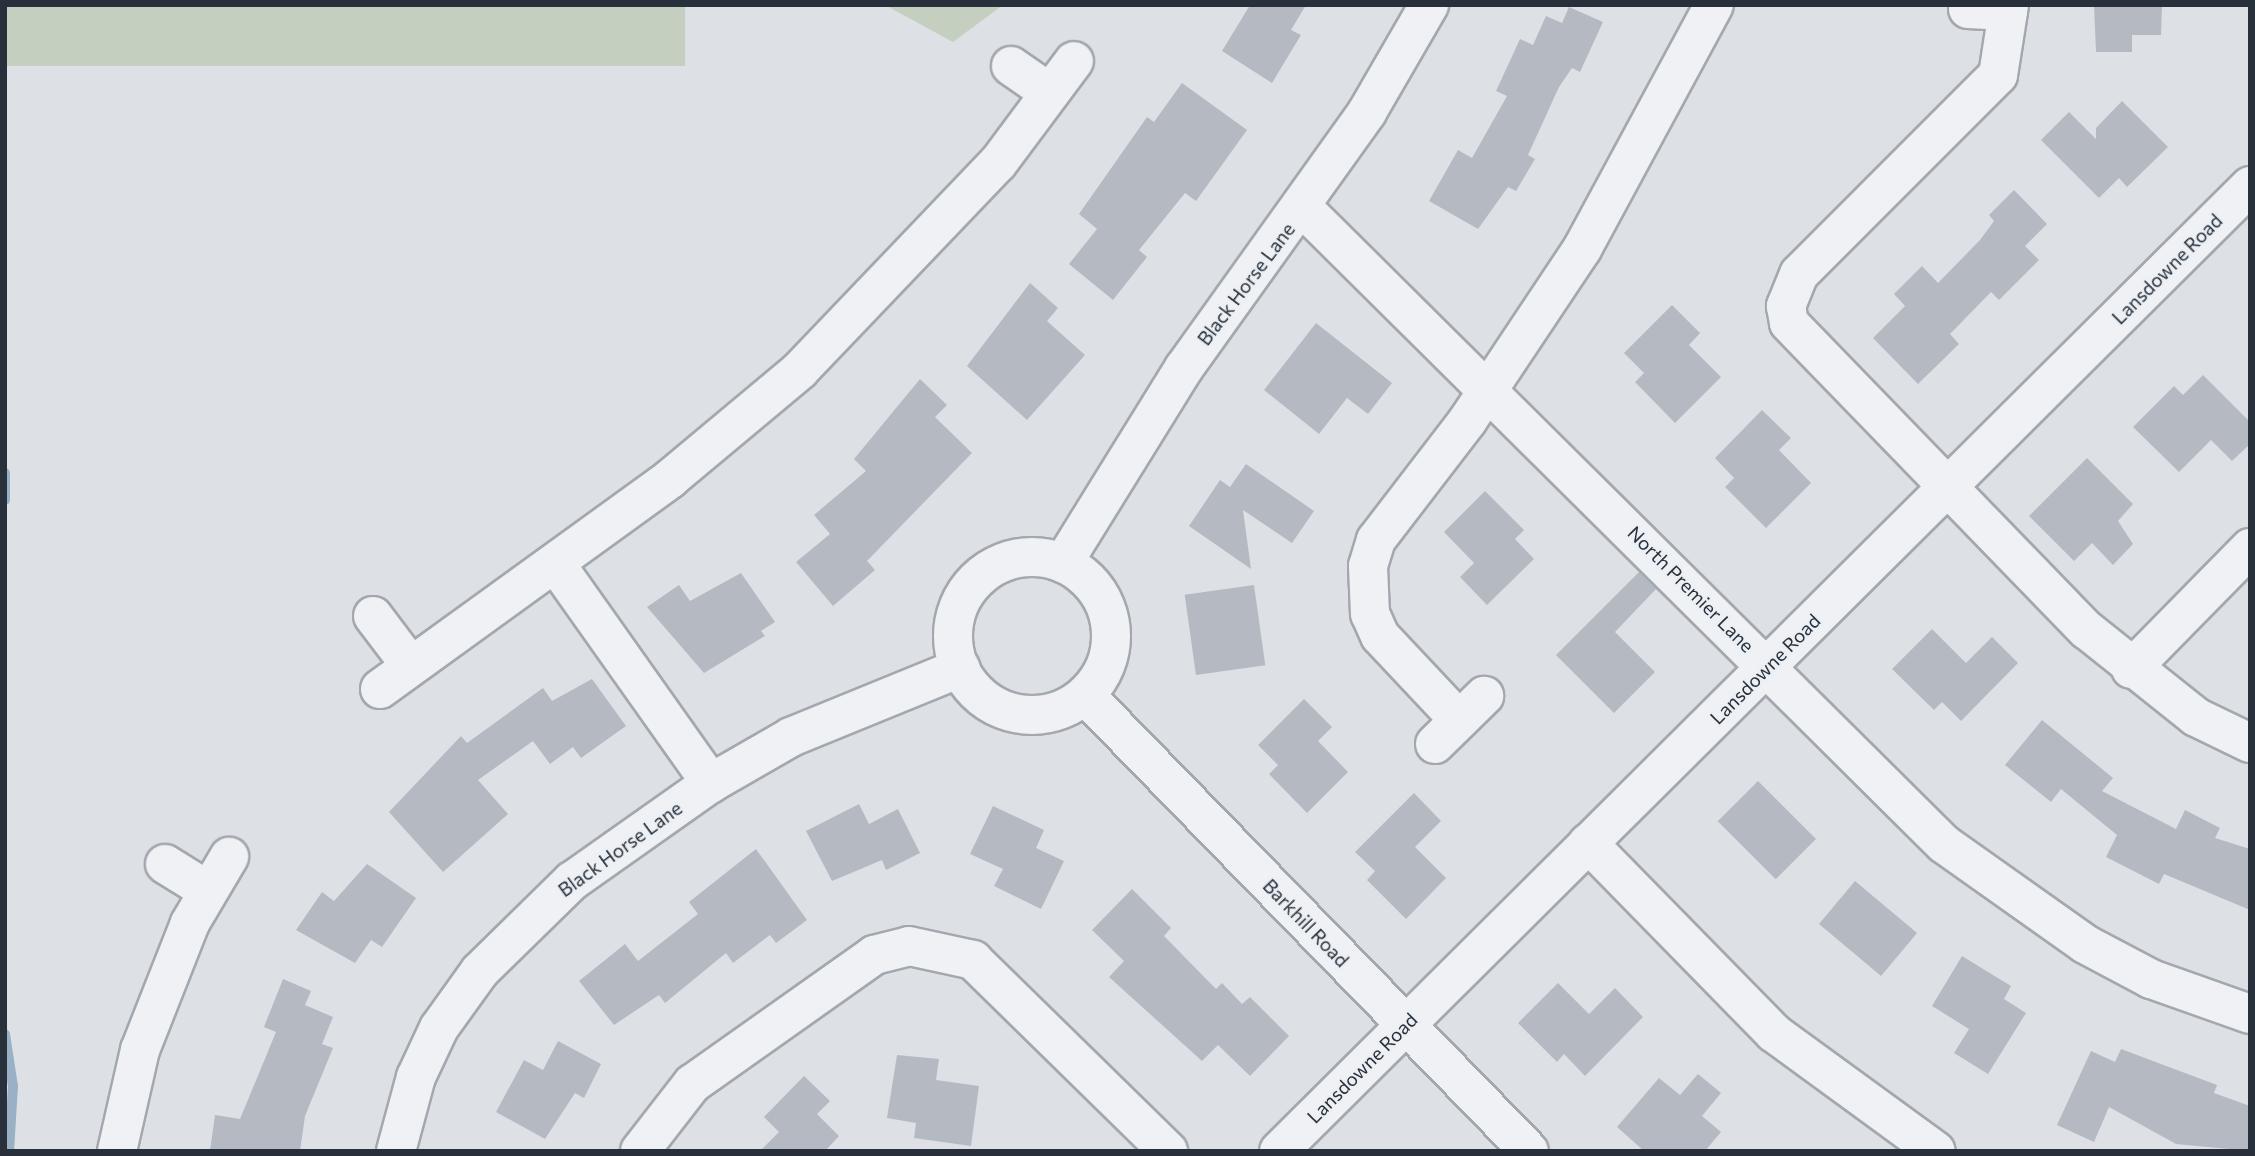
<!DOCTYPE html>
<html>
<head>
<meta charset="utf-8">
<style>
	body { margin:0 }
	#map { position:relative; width:2255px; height:1156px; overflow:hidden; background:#dde1e6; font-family:Commissioner,sans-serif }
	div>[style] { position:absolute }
	.green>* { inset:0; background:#c4cfbf; transform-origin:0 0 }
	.stream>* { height:10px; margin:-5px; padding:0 5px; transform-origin:5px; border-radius:5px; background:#9ab0c4 }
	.building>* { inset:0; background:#b5bac2; transform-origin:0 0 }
	.roads { filter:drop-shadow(2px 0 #a3a8af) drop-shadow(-2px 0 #a3a8af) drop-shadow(0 2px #a3a8af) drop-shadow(0 -2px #a3a8af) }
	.minor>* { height:38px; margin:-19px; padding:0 19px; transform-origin:19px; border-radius:19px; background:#eff1f5 }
	.minor>.ring { margin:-19px; padding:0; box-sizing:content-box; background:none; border:38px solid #eff1f5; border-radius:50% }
	span { translate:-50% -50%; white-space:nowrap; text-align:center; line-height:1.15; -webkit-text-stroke:5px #ecf0f4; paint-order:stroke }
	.street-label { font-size:19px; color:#28303b }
	.frame { position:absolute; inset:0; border:7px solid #28303b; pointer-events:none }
</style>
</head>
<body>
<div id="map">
	<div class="green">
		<i style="left:5px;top:5px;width:680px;height:61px"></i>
		<i style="clip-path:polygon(885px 5px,1003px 5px,953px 42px)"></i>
	</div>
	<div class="stream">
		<i style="left:5px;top:473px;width:27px;rotate:90deg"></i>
		<i style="left:5px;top:1034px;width:53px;rotate:81.3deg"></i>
		<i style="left:13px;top:1086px;width:65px;rotate:93.5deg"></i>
	</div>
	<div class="building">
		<i style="clip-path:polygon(1250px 5px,1306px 5px,1291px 30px,1301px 35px,1272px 83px,1222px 51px)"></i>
		<i style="clip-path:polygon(2094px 5px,2162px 5px,2161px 35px,2132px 35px,2132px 52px,2096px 52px)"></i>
		<i style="clip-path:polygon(1569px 7px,1603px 22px,1580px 72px,1572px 68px,1559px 87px,1528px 155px,1535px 159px,1516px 191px,1508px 187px,1478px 229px,1429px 201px,1458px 150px,1472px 158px,1507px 96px,1496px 91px,1520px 39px,1533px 45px,1546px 16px,1562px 23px)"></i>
		<i style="clip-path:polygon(1182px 83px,1247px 130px,1196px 201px,1185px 193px,1139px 250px,1147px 257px,1113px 300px,1069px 264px,1097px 229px,1079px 214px,1147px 117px,1154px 122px)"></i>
		<i style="clip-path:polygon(2122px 101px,2168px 147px,2127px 187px,2119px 178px,2099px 198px,2041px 140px,2069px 112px,2096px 139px,2096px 128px)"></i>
		<i style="clip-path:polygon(2014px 190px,2047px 224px,2025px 246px,2039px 260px,1999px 300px,1991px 292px,1950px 334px,1959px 344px,1918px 384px,1873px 338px,1905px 306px,1894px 294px,1922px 266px,1938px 283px,1980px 240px,1994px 221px,1989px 215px)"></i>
		<i style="clip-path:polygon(1030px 283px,1058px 308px,1047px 321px,1085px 355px,1027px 420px,967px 366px)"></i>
		<i style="clip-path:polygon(1672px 305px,1700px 333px,1689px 345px,1721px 377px,1675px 423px,1635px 382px,1644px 373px,1624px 353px)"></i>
		<i style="clip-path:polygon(1316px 323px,1392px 383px,1368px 414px,1347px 398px,1319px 434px,1264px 390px)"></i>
		<i style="clip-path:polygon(2203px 375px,2250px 422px,2250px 444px,2232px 461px,2211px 440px,2179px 472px,2133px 427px,2174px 386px,2183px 395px)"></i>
		<i style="clip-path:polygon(920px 379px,947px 405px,935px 417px,972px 453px,867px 561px,875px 570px,833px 606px,796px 562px,830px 534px,814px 515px,866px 471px,854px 459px)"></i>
		<i style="clip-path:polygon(1762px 410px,1791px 438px,1779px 450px,1811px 483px,1766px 528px,1725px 487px,1734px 478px,1715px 458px)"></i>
		<i style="clip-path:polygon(2087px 458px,2133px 504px,2118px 521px,2133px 544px,2113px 565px,2092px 543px,2074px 561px,2029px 516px)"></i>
		<i style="clip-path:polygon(1246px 464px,1314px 511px,1292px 543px,1243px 510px,1251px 569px,1189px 526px,1220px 480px,1230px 487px)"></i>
		<i style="clip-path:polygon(1485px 491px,1524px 530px,1515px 539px,1534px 559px,1487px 605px,1460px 577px,1474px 563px,1444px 532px)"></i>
		<i style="clip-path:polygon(1639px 572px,1656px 589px,1615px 632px,1655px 672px,1614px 713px,1556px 655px)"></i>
		<i style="clip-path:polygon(741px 573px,775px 622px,761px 631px,765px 636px,704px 673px,647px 607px,679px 585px,690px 601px)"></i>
		<i style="left:1254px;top:585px;width:81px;height:70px;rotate:82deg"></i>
		<i style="clip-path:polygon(1932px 629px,1966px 663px,1992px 637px,2018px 663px,1961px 721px,1942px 702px,1934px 710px,1892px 669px)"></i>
		<i style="clip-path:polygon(592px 679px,626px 726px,581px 758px,573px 747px,550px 764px,533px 741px,478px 780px,508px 814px,443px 872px,389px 812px,461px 736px,467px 743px,543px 688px,552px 701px)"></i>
		<i style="clip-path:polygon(1304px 699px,1332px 727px,1318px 741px,1348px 772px,1307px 813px,1269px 774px,1278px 765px,1258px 745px)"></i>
		<i style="clip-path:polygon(2042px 720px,2113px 778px,2102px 791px,2176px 829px,2185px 810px,2220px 828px,2215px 838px,2250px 849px,2250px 910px,2164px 874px,2159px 884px,2106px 857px,2117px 835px,2061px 789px,2051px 802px,2005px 765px)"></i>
		<i style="left:1758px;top:781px;width:82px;height:57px;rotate:45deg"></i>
		<i style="clip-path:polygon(1414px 793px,1441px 821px,1415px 847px,1446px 878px,1406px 919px,1367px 880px,1375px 871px,1355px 852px)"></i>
		<i style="clip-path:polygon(859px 804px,869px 824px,898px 809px,920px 853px,886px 870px,882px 860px,832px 881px,806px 831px)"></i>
		<i style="clip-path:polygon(993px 806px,1044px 830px,1036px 848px,1064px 861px,1041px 909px,994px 886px,1003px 869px,970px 854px)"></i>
		<i style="clip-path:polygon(756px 849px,807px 920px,776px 943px,770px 935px,733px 963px,726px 953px,665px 1003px,659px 995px,614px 1025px,579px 981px,625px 944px,638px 961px,698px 914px,689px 902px)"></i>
		<i style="clip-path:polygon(367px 864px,416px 898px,382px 947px,371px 940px,355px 963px,296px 930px,322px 892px,334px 901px)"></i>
		<i style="left:1855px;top:881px;width:81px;height:56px;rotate:40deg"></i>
		<i style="clip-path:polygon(1132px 889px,1171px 928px,1164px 936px,1216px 989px,1222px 983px,1242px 1004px,1250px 997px,1289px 1036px,1250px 1076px,1218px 1045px,1202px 1061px,1109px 977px,1124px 961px,1092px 930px)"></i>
		<i style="clip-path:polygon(1962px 956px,2011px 986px,2004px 999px,2026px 1013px,1988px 1074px,1954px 1053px,1969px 1029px,1932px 1006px)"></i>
		<i style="clip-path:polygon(283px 979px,311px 991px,305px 1005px,333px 1017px,322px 1044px,333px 1048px,305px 1116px,300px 1151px,210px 1151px,215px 1115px,240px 1119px,276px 1032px,264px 1027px)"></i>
		<i style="clip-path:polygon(1558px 983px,1589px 1014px,1615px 988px,1643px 1017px,1585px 1076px,1564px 1054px,1557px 1062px,1518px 1023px)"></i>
		<i style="clip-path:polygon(558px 1041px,601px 1064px,584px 1098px,575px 1093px,545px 1139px,496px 1112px,524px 1060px,543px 1070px)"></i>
		<i style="clip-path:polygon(2121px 1049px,2217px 1085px,2214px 1093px,2250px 1106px,2250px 1151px,2176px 1144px,2109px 1107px,2094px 1142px,2057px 1125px,2091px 1051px,2115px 1062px)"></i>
		<i style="clip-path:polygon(897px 1055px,939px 1059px,936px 1080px,979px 1086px,971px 1146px,914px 1138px,916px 1123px,887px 1118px)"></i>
		<i style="clip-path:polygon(1698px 1074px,1721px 1093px,1702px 1116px,1721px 1132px,1705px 1151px,1644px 1151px,1617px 1127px,1659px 1078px,1680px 1095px)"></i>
		<i style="clip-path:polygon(804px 1076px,830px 1101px,817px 1114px,839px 1136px,825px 1151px,760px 1151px,779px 1132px,764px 1117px)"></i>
	</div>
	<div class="roads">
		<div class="minor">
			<i style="left:2009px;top:5px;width:71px;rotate:98.9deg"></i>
			<i style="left:1998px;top:75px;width:281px;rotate:135deg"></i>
			<i style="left:1799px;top:274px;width:35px;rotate:112deg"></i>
			<i style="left:1786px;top:306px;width:17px;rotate:80deg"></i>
			<i style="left:1789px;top:323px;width:428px;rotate:45.9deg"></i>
			<i style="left:2087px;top:630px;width:139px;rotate:38.6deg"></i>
			<i style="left:2196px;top:717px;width:60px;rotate:25.7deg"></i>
			<i style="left:1968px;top:9px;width:40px;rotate:2.9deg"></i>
			<i style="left:1011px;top:66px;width:47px;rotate:34.7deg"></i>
			<i style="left:1303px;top:208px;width:903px;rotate:44.78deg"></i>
			<i style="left:1944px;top:844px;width:173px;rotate:35.3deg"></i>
			<i style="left:2085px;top:944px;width:75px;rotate:27.9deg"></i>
			<i style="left:2151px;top:979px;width:105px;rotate:19.5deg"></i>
			<i class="ring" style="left:953px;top:557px;width:120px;height:120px"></i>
			<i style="left:555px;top:563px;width:270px;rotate:54.7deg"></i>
			<i style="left:1063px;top:563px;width:229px;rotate:-58.2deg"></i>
			<i style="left:1184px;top:368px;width:315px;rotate:-54.4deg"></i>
			<i style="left:1367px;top:112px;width:124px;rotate:-59.9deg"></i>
			<i style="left:373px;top:616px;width:61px;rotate:52.9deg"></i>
			<i style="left:2131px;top:669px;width:170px;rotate:-45.5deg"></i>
			<i style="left:380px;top:689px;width:359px;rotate:-35.9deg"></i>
			<i style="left:671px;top:478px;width:168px;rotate:-39.9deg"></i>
			<i style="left:800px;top:370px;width:286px;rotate:-46.3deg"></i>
			<i style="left:998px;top:163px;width:127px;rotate:-53.3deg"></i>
			<i style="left:1085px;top:695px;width:636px;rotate:45.76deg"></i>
			<i style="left:1459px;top:720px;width:115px;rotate:-133.2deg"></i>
			<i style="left:1380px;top:636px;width:24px;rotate:-114deg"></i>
			<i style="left:1370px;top:614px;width:48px;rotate:-92.4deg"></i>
			<i style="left:1368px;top:566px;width:27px;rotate:-73deg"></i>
			<i style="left:1376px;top:540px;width:151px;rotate:-52.5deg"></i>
			<i style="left:1468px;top:420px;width:206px;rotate:-56.3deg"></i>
			<i style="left:1582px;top:249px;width:277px;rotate:-61.6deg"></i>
			<i style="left:1435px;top:744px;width:69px;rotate:-44.4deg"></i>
			<i style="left:1588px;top:843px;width:266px;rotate:45.6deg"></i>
			<i style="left:1774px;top:1033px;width:200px;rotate:36.1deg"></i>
			<i style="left:165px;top:864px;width:49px;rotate:31.8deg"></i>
			<i style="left:117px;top:1151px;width:104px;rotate:-77.2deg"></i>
			<i style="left:140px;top:1050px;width:136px;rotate:-68.5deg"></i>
			<i style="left:190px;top:923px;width:77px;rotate:-59.4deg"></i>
			<i style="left:396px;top:1151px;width:77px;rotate:-74.9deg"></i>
			<i style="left:416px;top:1077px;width:54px;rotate:-64.9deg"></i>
			<i style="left:439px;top:1028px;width:70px;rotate:-54.3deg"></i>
			<i style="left:480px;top:971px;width:129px;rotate:-44.4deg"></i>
			<i style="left:572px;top:881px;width:170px;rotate:-35.2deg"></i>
			<i style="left:711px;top:783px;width:92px;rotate:-29.9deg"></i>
			<i style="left:791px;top:737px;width:183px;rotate:-22.2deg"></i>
			<i style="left:640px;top:1151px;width:85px;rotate:-52.2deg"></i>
			<i style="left:692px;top:1084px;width:223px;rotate:-35.3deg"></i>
			<i style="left:874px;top:955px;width:36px;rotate:-14deg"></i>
			<i style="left:909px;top:946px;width:66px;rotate:12.3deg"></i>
			<i style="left:973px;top:960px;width:273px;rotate:44.4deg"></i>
			<i style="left:1279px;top:1151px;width:1369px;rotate:-44.82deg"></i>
		</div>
	</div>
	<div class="street-label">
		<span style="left:2167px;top:269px;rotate:-45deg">Lansdowne Road</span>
		<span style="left:1246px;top:284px;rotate:-53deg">Black Horse Lane</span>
		<span style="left:1691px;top:589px;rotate:45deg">North Premier Lane</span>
		<span style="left:1765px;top:669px;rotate:-45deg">Lansdowne Road</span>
		<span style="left:620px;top:849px;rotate:-36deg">Black Horse Lane</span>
		<span style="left:1306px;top:923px;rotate:46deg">Barkhill Road</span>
		<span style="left:1362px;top:1068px;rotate:-45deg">Lansdowne Road</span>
	</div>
	<div class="frame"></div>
</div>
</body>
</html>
